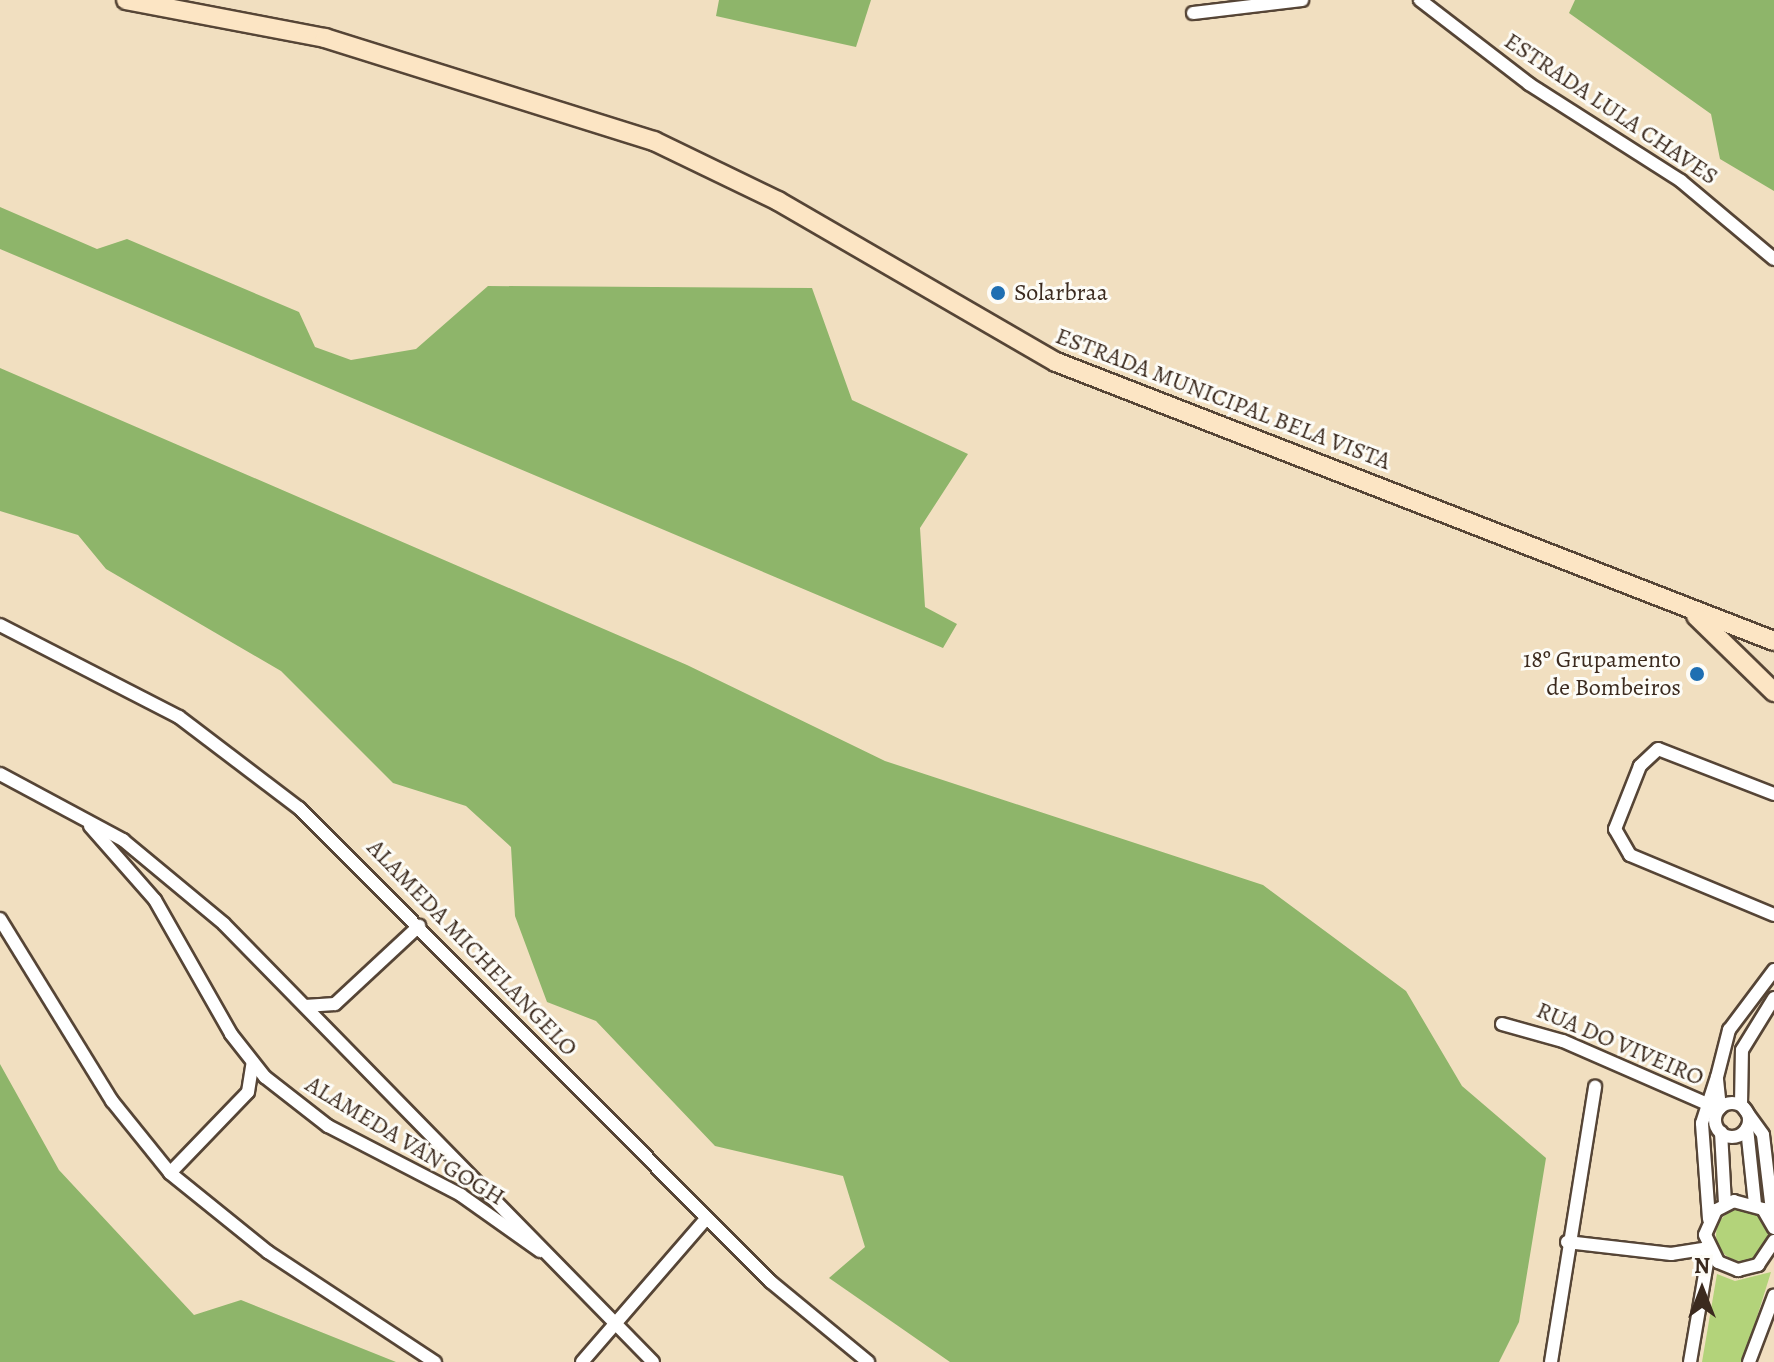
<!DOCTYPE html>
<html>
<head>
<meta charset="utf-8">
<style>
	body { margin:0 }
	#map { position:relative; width:1774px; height:1362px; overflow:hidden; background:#f1dfc0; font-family:Alegreya,serif }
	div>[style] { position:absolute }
	.green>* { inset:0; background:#b3d37a }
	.round { border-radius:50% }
	.forest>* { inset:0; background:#8eb56a }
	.roads { filter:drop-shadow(2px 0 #564536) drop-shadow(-2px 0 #564536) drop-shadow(0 2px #564536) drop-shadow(0 -2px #564536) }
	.minor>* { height:12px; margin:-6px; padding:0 6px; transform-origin:6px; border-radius:6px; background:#fff }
	.minor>.ring { margin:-6px; padding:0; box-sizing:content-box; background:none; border:12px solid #fff; border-radius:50% }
	.secondary>* { height:18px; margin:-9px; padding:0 9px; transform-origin:9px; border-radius:9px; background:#fce5c4 }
	.dots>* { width:22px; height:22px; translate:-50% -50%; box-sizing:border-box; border:4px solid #fdfcf7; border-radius:50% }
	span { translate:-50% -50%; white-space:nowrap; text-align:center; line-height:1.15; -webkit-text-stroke:6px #fdfcf7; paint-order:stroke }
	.street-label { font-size:24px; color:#3b2a1e }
	.poi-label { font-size:24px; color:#3b2a1e }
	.left { translate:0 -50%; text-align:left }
	.right { translate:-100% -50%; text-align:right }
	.north { position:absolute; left:1662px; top:1250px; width:80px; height:80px; -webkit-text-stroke:6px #fdfcf7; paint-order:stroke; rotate:0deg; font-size:22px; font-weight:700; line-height:32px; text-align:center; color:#3b2a1e }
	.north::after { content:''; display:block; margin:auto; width:28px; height:36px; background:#3b2a1e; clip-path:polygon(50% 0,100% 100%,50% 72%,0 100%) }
</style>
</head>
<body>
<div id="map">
	<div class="green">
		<i class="round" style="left:1716px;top:1209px;width:52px;height:52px"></i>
		<i style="clip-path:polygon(1771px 1272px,1743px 1362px,1702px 1362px,1717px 1274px,1735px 1281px)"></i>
	</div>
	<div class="forest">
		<i style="clip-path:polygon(719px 0,871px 0,856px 47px,716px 16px)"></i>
		<i style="clip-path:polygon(1575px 0,1774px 0,1774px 191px,1720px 159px,1711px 114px,1569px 13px)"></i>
		<i style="clip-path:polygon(0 207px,97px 249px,127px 239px,299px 312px,315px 347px,351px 360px,416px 349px,488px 286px,812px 288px,852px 400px,968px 454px,920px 528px,925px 607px,957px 624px,943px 648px,0 249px)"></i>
		<i style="clip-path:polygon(0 368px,687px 665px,885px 761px,1263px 885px,1406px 991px,1462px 1086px,1546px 1158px,1519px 1322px,1499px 1362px,950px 1362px,829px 1278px,865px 1247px,843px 1176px,715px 1146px,596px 1021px,547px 1002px,515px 916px,511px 847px,466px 806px,393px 783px,281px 671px,106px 569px,78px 535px,0 511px)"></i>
		<i style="clip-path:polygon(0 1064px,59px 1170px,194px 1315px,241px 1300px,396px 1362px,0 1362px)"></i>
	</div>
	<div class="roads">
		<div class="minor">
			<i style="left:1420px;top:0;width:138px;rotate:37.6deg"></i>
			<i style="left:1529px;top:84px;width:180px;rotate:32.5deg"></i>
			<i style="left:1681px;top:181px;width:121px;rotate:40deg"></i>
			<i style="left:1193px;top:13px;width:110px;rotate:-6.8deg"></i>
			<i style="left:0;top:625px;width:201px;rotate:27.2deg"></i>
			<i style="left:179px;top:717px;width:151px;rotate:37.2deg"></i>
			<i style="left:299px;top:808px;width:669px;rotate:45.12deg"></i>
			<i style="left:771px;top:1282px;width:126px;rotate:39.5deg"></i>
			<i style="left:0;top:774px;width:140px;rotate:28.2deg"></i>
			<i style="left:123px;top:840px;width:131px;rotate:39.7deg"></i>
			<i style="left:224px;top:924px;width:613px;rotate:45.59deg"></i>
			<i style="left:1774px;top:794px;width:124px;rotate:-158.8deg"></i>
			<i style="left:1658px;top:749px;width:25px;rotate:137deg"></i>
			<i style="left:1640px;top:766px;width:68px;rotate:111.6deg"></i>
			<i style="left:1615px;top:829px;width:30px;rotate:60deg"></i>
			<i style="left:1630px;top:855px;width:156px;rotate:22.6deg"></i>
			<i style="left:90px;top:826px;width:98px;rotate:48.7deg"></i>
			<i style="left:155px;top:900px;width:154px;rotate:60.4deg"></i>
			<i style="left:231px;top:1034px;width:55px;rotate:51.7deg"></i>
			<i style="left:265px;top:1077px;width:80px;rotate:37.9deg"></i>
			<i style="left:328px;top:1126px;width:150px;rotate:27.4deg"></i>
			<i style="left:461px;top:1195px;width:97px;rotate:35.3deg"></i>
			<i style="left:0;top:919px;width:214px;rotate:58.4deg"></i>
			<i style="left:112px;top:1101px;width:92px;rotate:51.1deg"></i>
			<i style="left:170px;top:1173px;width:126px;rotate:38.9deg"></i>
			<i style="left:268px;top:1252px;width:200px;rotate:33.4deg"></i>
			<i style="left:305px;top:1006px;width:30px;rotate:-4deg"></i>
			<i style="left:335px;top:1004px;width:115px;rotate:-42.9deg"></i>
			<i style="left:1502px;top:1024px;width:63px;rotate:15.6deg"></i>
			<i style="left:1563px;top:1041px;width:170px;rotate:23.6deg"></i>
			<i class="ring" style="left:1715px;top:1103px;width:22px;height:22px"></i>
			<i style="left:1741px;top:1105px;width:55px;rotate:-89deg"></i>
			<i style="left:1742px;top:1050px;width:61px;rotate:-58.4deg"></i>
			<i style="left:1743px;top:1107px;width:34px;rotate:54deg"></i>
			<i style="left:1763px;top:1135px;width:85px;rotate:83.2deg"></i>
			<i style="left:1720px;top:1108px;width:31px;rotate:-96deg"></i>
			<i style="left:1717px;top:1077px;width:49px;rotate:-75.7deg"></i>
			<i style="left:1729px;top:1030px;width:75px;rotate:-53.1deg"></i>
			<i style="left:1747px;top:1128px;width:76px;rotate:84deg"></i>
			<i style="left:1721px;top:1132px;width:72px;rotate:86.8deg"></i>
			<i style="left:170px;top:1173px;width:112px;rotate:-46.1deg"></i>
			<i style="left:248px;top:1092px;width:30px;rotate:-81deg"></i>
			<i style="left:1709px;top:1219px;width:96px;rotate:-94.2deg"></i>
			<i style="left:1702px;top:1123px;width:45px;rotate:-72deg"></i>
			<i style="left:1774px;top:1228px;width:22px;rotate:-120deg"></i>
			<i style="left:1763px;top:1209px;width:30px;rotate:-165deg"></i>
			<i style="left:1734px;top:1201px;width:20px;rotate:153deg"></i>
			<i style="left:1716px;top:1210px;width:27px;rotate:114deg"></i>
			<i style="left:1705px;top:1235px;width:30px;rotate:64deg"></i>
			<i style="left:1718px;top:1262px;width:22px;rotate:22deg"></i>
			<i style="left:1738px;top:1270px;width:21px;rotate:-14deg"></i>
			<i style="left:1758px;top:1265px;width:29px;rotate:-56deg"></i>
			<i style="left:1567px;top:1242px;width:105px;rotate:6.6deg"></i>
			<i style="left:1671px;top:1254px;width:37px;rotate:-9deg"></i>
			<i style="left:582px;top:1362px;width:189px;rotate:-49.1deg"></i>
			<i style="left:1551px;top:1362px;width:279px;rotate:-80.9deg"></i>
			<i style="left:1690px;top:1362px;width:113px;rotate:-80.3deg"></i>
			<i style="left:1749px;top:1362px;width:71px;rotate:-69.3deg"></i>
		</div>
		<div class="secondary">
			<i style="left:126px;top:0;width:203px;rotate:10.8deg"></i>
			<i style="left:325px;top:38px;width:345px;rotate:17.4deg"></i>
			<i style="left:654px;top:141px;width:138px;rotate:25.8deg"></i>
			<i style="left:778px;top:201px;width:321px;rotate:30.1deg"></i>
			<i style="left:1056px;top:362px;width:770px;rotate:21.24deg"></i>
			<i style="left:1696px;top:616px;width:109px;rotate:44.3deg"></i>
		</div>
	</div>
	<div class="dots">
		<i style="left:998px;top:293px;background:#1f6fb2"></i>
		<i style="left:1697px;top:674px;background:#1f6fb2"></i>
	</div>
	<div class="street-label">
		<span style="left:1611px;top:109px;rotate:34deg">ESTRADA LULA CHAVES</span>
		<span style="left:1223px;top:399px;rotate:21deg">ESTRADA MUNICIPAL BELA VISTA</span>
		<span style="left:472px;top:948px;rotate:46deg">ALAMEDA MICHELANGELO</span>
		<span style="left:1620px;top:1044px;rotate:23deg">RUA DO VIVEIRO</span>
		<span style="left:405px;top:1141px;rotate:31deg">ALAMEDA VAN GOGH</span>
	</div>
	<div class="poi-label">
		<span class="left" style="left:1014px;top:293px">Solarbraa</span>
		<span class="right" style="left:1681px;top:674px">18º Grupamento<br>de Bombeiros</span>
	</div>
	<div class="north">N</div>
</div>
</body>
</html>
